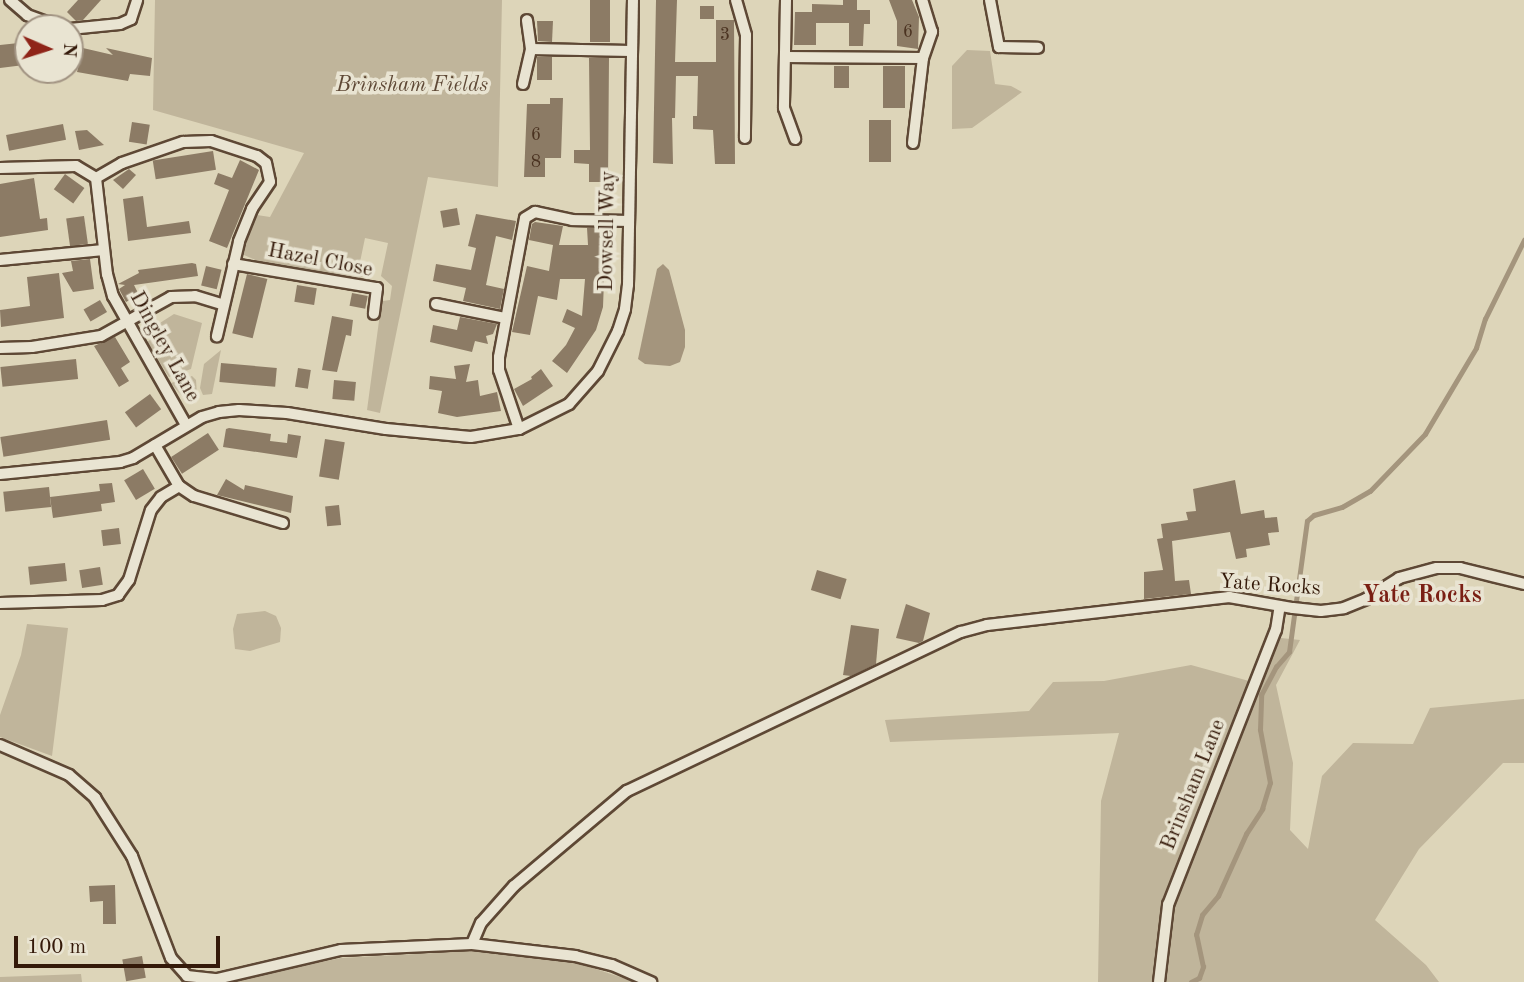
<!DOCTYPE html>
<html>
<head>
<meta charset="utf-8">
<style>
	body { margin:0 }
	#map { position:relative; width:1524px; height:982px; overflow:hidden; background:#ddd5b9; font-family:"Old Standard TT",serif }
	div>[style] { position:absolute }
	.green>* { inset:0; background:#c0b59b }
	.water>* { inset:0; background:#a4957d }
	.stream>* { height:4.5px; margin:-2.25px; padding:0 2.25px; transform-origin:2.25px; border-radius:2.25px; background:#a4957d }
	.building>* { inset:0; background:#8c7b65; transform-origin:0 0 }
	.roads { filter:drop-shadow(2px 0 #5e4835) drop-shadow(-2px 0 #5e4835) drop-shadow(0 2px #5e4835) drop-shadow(0 -2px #5e4835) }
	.street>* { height:10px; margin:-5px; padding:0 5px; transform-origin:5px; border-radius:5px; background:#e9e4d2 }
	span { translate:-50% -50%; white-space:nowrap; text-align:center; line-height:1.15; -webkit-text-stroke:7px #e9e4d2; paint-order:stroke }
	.number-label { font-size:18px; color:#4a3220 }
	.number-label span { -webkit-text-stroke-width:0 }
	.park-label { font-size:21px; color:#5e4835; font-style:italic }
	.street-label { font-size:21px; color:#341909 }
	.quarter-label { font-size:24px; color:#7a1f14; font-weight:700 }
	.north { position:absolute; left:14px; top:14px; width:70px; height:70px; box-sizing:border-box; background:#e9e4d2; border:2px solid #a19382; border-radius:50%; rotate:93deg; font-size:19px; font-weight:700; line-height:28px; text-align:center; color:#341909 }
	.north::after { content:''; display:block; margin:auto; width:24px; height:32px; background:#8f2418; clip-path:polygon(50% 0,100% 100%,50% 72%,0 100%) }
	.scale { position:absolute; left:14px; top:936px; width:206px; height:32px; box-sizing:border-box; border:4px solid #341909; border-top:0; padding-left:9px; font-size:21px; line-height:24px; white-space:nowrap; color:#341909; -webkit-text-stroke:5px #e9e4d2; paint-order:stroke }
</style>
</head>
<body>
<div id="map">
	<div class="green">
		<i style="clip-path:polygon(155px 0,502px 0,498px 187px,428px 177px,380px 413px,367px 410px,381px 306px,383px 301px,390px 300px,392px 286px,381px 276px,388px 243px,365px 238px,360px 262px,372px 265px,371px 272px,360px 278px,262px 263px,244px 255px,245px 244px,257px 215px,270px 217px,304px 153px,153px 110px)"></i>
		<i style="clip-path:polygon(967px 50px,990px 51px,995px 84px,1011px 86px,1022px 92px,972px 128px,952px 129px,952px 66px)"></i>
		<i style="clip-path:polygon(174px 314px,202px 323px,191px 369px,169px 377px,147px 342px,153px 338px,149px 330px)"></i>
		<i style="clip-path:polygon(221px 350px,212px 394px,203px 395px,200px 388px,204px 364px)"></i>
		<i style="clip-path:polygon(192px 376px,196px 380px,197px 396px,185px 400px,171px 383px)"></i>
		<i style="clip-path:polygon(265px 611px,276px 616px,281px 628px,280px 642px,250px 651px,235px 649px,233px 629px,237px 614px)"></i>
		<i style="clip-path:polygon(27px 624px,68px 628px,52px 756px,0 737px,0 715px,21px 655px)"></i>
		<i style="clip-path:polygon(1281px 638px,1300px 640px,1276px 685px,1293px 763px,1290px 830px,1308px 849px,1322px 776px,1353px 743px,1413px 744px,1430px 708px,1524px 699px,1524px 763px,1503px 763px,1419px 849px,1375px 920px,1426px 965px,1439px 982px,1098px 982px,1101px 801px,1119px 733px,890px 742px,885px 720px,1029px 711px,1053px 682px,1104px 681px,1191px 665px,1260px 684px)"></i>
		<i style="clip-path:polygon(471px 951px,575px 962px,635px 982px,224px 982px,341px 958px)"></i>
		<i style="clip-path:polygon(81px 974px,82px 982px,0 982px,0 977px)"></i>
	</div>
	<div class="water">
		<i style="clip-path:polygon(663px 264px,669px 270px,685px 330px,685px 347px,680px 362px,670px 366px,645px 364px,638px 359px,657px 269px)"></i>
	</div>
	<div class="stream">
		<i style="left:1191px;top:982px;width:9px;rotate:-27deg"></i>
		<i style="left:1199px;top:978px;width:12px;rotate:-70deg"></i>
		<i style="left:1203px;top:967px;width:33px;rotate:-102deg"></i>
		<i style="left:1196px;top:935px;width:21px;rotate:-73deg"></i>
		<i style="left:1202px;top:915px;width:25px;rotate:-50deg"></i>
		<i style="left:1218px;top:896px;width:68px;rotate:-65.7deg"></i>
		<i style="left:1246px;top:834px;width:30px;rotate:-57deg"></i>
		<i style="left:1262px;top:809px;width:27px;rotate:-73deg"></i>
		<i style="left:1270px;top:783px;width:54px;rotate:-100.7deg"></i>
		<i style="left:1260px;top:730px;width:35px;rotate:-88deg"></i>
		<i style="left:1261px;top:695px;width:32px;rotate:-62deg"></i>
		<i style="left:1276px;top:667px;width:20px;rotate:-49deg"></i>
		<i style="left:1289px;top:652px;width:132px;rotate:-82.2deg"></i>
		<i style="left:1307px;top:521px;width:9px;rotate:-41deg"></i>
		<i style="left:1314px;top:515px;width:29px;rotate:-16deg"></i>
		<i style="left:1342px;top:507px;width:32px;rotate:-30deg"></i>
		<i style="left:1370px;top:491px;width:79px;rotate:-46deg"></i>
		<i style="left:1425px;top:434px;width:100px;rotate:-59.3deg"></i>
		<i style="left:1476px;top:348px;width:30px;rotate:-73deg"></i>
		<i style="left:1485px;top:319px;width:88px;rotate:-63.7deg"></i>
	</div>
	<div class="building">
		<i style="clip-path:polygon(78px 0,101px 0,83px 20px,76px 21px,67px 12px)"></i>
		<i style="left:590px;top:0;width:20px;height:42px"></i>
		<i style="clip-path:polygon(656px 0,677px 0,675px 62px,716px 62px,716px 20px,734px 20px,735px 164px,715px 164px,713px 130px,693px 129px,693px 116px,697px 116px,698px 76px,676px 76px,675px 118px,672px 118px,673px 164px,653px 163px)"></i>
		<i style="clip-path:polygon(843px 0,857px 0,857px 10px,870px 10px,870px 24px,864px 24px,863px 46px,849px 46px,849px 23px,816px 23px,816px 45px,794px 45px,795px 12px,812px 12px,812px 4px,843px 5px)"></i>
		<i style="clip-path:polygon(889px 0,912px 0,919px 17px,918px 49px,897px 46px,897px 21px)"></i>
		<i style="left:700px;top:6px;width:14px;height:13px"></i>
		<i style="clip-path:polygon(537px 21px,553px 21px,552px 42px,538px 41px)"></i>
		<i style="clip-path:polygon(28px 42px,28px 52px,22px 53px,24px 65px,0 68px,0 45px)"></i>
		<i style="clip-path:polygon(70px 45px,113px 55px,106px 48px,152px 58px,150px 76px,130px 74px,128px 81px,77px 72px,79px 64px,70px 62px)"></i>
		<i style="left:537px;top:57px;width:15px;height:23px"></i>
		<i style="clip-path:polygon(589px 58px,609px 58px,608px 182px,589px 182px,589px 164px,574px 163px,574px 150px,590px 150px)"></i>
		<i style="left:834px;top:66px;width:15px;height:22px"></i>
		<i style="left:883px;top:66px;width:22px;height:42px"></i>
		<i style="clip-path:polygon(550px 98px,563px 98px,561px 158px,545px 158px,545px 177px,524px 177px,527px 104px,550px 104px)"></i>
		<i style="left:869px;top:120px;width:22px;height:42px"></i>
		<i style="left:132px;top:122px;width:18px;height:20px;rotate:9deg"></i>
		<i style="left:63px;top:124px;width:16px;height:58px;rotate:79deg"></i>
		<i style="clip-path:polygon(87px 130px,104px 145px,79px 150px,75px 131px)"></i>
		<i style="left:213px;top:151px;width:19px;height:61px;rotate:81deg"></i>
		<i style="clip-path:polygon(240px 160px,259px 170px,227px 248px,209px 241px,229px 190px,214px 184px,218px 173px,232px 178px)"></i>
		<i style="clip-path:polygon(129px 169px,136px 175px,123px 189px,113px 180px)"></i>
		<i style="left:65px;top:174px;width:24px;height:19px;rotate:36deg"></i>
		<i style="clip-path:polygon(34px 178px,40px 219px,47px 218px,48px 230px,0 237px,0 184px)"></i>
		<i style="clip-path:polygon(143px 196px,147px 227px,189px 221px,191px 233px,128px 241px,123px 199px)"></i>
		<i style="left:457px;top:208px;width:17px;height:17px;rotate:80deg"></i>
		<i style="clip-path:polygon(476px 214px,516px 221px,512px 240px,496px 236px,486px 285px,504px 289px,500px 309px,463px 301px,466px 288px,433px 281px,436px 264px,471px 270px,476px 248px,468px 246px)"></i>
		<i style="left:84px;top:216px;width:28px;height:18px;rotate:82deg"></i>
		<i style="clip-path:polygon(535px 222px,563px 226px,559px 245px,588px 245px,587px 228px,606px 228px,603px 307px,596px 330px,567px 373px,552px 361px,566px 345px,575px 328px,562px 322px,567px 309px,582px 316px,585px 279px,560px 279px,557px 300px,538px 296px,530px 335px,512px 332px,527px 266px,549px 271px,553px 245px,529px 240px,532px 224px)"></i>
		<i style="clip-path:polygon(90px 259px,94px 289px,73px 292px,62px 273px,73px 271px,71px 261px)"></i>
		<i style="clip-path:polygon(192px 263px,196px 264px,198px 276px,134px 285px,139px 295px,126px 302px,119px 289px,125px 285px,118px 284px,139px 273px,138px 270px)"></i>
		<i style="left:206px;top:266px;width:16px;height:20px;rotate:14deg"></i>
		<i style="clip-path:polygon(59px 273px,64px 318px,1px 327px,0 310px,30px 306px,27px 277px)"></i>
		<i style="left:247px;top:274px;width:21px;height:61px;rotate:14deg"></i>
		<i style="left:297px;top:285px;width:20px;height:17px;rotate:9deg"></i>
		<i style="left:352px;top:293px;width:16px;height:13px;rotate:11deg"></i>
		<i style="left:100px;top:300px;width:14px;height:19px;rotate:60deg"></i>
		<i style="clip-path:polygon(332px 316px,353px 320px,351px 336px,346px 335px,337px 372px,322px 370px)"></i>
		<i style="clip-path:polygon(460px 317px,497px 324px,493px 334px,486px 336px,488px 344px,475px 341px,472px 352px,430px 342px,433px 325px,457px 330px)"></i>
		<i style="clip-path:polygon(115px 337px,130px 362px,121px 368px,129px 381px,119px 387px,94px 346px)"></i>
		<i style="left:76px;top:359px;width:20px;height:76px;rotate:84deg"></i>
		<i style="left:221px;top:363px;width:56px;height:19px;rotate:5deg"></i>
		<i style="clip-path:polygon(470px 364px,466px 382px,478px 380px,480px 396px,497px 392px,501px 411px,457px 417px,438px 413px,442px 391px,429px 389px,430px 376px,456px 379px,454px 366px)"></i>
		<i style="left:298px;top:368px;width:13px;height:19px;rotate:9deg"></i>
		<i style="clip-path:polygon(541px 369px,553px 386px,523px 406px,514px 389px,532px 379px,531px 377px)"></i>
		<i style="left:334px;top:380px;width:22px;height:19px;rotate:5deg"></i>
		<i style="left:150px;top:394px;width:19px;height:31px;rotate:54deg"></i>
		<i style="left:107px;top:420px;width:20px;height:108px;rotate:81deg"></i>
		<i style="clip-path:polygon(229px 428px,271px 434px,270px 441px,287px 443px,288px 434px,301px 436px,297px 458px,223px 447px,226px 429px)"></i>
		<i style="left:208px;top:433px;width:20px;height:44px;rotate:57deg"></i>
		<i style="left:325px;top:439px;width:20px;height:38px;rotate:9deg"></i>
		<i style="left:143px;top:469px;width:23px;height:22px;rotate:59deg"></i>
		<i style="clip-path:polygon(226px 479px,244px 490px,245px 485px,293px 496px,291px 513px,217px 495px)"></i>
		<i style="clip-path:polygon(1235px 480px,1241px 514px,1264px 510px,1265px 518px,1277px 517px,1279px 532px,1268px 533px,1270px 545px,1246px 549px,1247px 557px,1236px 559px,1230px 532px,1172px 541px,1175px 581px,1189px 580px,1191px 594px,1144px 599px,1144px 572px,1163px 570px,1157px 539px,1163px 538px,1161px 524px,1188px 520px,1186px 512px,1196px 511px,1193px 489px)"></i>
		<i style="clip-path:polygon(112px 483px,115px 502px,101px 504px,102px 511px,53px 518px,50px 497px,100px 491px,99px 484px)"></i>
		<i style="left:49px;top:487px;width:20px;height:46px;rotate:84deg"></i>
		<i style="left:339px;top:505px;width:20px;height:14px;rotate:84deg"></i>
		<i style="left:119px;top:528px;width:16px;height:18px;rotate:83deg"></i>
		<i style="left:65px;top:563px;width:18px;height:37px;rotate:84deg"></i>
		<i style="left:100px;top:567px;width:18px;height:21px;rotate:81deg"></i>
		<i style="left:817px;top:570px;width:31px;height:21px;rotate:17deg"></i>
		<i style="clip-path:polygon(906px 604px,930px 613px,923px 641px,919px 643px,896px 638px)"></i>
		<i style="clip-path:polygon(851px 625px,879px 629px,876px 664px,851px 676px,843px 675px)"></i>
		<i style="clip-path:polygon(115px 885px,116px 924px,103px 924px,103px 901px,90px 902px,89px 886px)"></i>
		<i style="left:142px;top:956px;width:22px;height:20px;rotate:80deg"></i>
	</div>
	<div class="roads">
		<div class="street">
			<i style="left:10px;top:0;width:23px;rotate:41deg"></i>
			<i style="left:27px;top:15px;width:38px;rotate:20deg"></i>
			<i style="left:736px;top:0;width:36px;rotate:74deg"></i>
			<i style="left:746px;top:35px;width:103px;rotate:90.6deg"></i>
			<i style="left:786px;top:0;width:108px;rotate:91.1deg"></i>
			<i style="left:784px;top:108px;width:33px;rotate:70deg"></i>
			<i style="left:990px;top:0;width:48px;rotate:79.2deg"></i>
			<i style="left:999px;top:47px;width:39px;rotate:1deg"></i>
			<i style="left:70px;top:29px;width:50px;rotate:-5.7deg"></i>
			<i style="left:120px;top:24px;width:12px;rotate:-24deg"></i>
			<i style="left:131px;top:19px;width:20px;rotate:-72deg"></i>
			<i style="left:531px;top:49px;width:100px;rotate:1.1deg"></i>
			<i style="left:785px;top:57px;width:138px;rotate:0.4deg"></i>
			<i style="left:523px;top:84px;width:36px;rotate:-77deg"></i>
			<i style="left:531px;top:49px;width:29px;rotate:-98deg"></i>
			<i style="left:913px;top:143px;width:86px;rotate:-83.3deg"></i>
			<i style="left:923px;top:58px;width:28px;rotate:-71deg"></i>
			<i style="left:932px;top:32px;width:34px;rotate:-107deg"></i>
			<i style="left:0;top:168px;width:76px;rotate:-1.5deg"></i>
			<i style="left:76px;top:166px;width:23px;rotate:31deg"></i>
			<i style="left:96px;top:178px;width:97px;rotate:83.5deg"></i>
			<i style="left:107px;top:274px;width:23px;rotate:75deg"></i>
			<i style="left:113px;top:296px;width:148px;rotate:60.5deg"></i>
			<i style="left:96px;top:178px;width:30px;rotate:-30deg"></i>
			<i style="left:122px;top:163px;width:65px;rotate:-19deg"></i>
			<i style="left:183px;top:142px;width:28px;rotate:-2deg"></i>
			<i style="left:211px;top:141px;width:48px;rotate:18.1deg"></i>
			<i style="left:257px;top:156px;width:11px;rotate:38deg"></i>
			<i style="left:266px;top:163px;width:19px;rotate:78deg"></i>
			<i style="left:270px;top:182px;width:32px;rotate:124deg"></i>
			<i style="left:252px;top:209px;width:35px;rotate:112deg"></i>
			<i style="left:239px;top:242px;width:97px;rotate:103.2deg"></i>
			<i style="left:0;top:260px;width:104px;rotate:-5.5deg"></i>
			<i style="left:233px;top:264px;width:146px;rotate:9.5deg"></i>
			<i style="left:377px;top:288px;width:26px;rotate:97deg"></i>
			<i style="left:436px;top:304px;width:70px;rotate:11.5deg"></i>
			<i style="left:0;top:348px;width:32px;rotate:-2deg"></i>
			<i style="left:32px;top:347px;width:70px;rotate:-9.1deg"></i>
			<i style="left:101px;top:336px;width:80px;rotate:-29.1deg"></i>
			<i style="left:171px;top:297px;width:24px;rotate:-2deg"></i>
			<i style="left:195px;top:296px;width:30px;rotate:17deg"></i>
			<i style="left:519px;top:429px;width:62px;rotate:-108.7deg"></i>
			<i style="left:499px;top:370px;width:13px;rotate:-90deg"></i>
			<i style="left:499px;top:357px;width:141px;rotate:-79.4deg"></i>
			<i style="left:525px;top:218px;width:12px;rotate:-31deg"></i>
			<i style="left:535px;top:212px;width:38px;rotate:12deg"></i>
			<i style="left:572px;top:220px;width:56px;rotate:1deg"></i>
			<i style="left:155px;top:445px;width:48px;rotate:59.7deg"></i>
			<i style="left:179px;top:486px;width:18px;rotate:34deg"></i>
			<i style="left:194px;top:496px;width:93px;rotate:16.9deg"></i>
			<i style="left:0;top:474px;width:121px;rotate:-5.7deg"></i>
			<i style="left:120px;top:462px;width:14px;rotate:-17deg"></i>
			<i style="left:133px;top:458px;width:80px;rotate:-30.7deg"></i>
			<i style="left:202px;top:417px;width:18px;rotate:-16deg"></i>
			<i style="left:219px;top:412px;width:20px;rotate:-6deg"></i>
			<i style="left:239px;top:410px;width:48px;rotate:3.6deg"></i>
			<i style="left:287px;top:413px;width:100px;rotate:9.2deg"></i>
			<i style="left:386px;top:429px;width:85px;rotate:5.4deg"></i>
			<i style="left:471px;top:437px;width:49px;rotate:-9.5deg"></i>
			<i style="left:519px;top:429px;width:56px;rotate:-26.6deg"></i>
			<i style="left:569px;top:404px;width:44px;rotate:-48.7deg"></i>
			<i style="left:598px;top:371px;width:45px;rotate:-63.4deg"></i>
			<i style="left:618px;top:331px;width:23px;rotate:-72deg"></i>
			<i style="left:625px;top:309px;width:24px;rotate:-83deg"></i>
			<i style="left:628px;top:285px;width:285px;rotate:-89deg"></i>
			<i style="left:0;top:603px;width:102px;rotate:-1.7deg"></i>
			<i style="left:102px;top:600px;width:17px;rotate:-17deg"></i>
			<i style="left:118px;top:595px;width:19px;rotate:-54deg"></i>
			<i style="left:129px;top:580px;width:73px;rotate:-72.6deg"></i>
			<i style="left:151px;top:510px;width:16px;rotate:-52deg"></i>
			<i style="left:161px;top:497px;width:21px;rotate:-31deg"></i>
			<i style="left:0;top:745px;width:75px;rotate:23.5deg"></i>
			<i style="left:69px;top:775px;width:35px;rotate:41deg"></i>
			<i style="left:95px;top:798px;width:69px;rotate:57.5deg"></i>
			<i style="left:132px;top:856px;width:109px;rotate:69.1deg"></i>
			<i style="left:171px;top:958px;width:24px;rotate:48deg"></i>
			<i style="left:187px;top:976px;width:30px;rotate:6deg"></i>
			<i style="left:217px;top:979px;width:127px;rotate:-13.2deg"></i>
			<i style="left:341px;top:950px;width:131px;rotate:-2.6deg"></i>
			<i style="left:472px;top:944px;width:104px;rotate:6.6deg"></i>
			<i style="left:575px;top:956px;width:38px;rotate:14deg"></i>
			<i style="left:612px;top:965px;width:43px;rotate:23.6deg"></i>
			<i style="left:472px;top:944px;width:23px;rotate:-67deg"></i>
			<i style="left:481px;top:923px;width:50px;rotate:-48.3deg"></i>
			<i style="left:514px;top:886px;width:148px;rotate:-40.1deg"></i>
			<i style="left:627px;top:791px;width:370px;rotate:-25.5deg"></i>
			<i style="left:961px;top:632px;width:27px;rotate:-15deg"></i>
			<i style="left:987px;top:625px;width:244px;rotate:-6.6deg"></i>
			<i style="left:1229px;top:597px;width:65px;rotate:9.8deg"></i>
			<i style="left:1293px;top:608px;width:28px;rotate:6deg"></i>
			<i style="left:1321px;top:611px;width:23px;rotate:-7deg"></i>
			<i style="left:1344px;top:608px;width:24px;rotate:-22deg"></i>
			<i style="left:1366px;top:599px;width:39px;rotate:-32deg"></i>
			<i style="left:1399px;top:578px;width:39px;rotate:-15deg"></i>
			<i style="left:1437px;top:568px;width:23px"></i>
			<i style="left:1460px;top:568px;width:66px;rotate:14deg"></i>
			<i style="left:1159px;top:982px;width:78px;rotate:-83.3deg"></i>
			<i style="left:1168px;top:905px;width:295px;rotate:-68.6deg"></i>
			<i style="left:1276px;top:630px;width:24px;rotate:-81deg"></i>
		</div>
	</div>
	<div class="number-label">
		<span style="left:908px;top:32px">6</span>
		<span style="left:725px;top:35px">3</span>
		<span style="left:536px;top:135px">6</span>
		<span style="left:536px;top:162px">8</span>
	</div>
	<div class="park-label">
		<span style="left:412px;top:86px">Brinsham Fields</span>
	</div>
	<div class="street-label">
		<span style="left:608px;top:231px;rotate:-89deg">Dowsell Way</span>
		<span style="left:320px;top:261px;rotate:11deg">Hazel Close</span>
		<span style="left:164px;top:347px;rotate:61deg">Dingley Lane</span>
		<span style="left:1270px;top:586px;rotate:4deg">Yate Rocks</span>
		<span style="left:1194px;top:785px;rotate:-68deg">Brinsham Lane</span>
	</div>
	<div class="quarter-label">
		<span style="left:1422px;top:597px">Yate Rocks</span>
	</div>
	<div class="north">N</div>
	<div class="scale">100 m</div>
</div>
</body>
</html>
